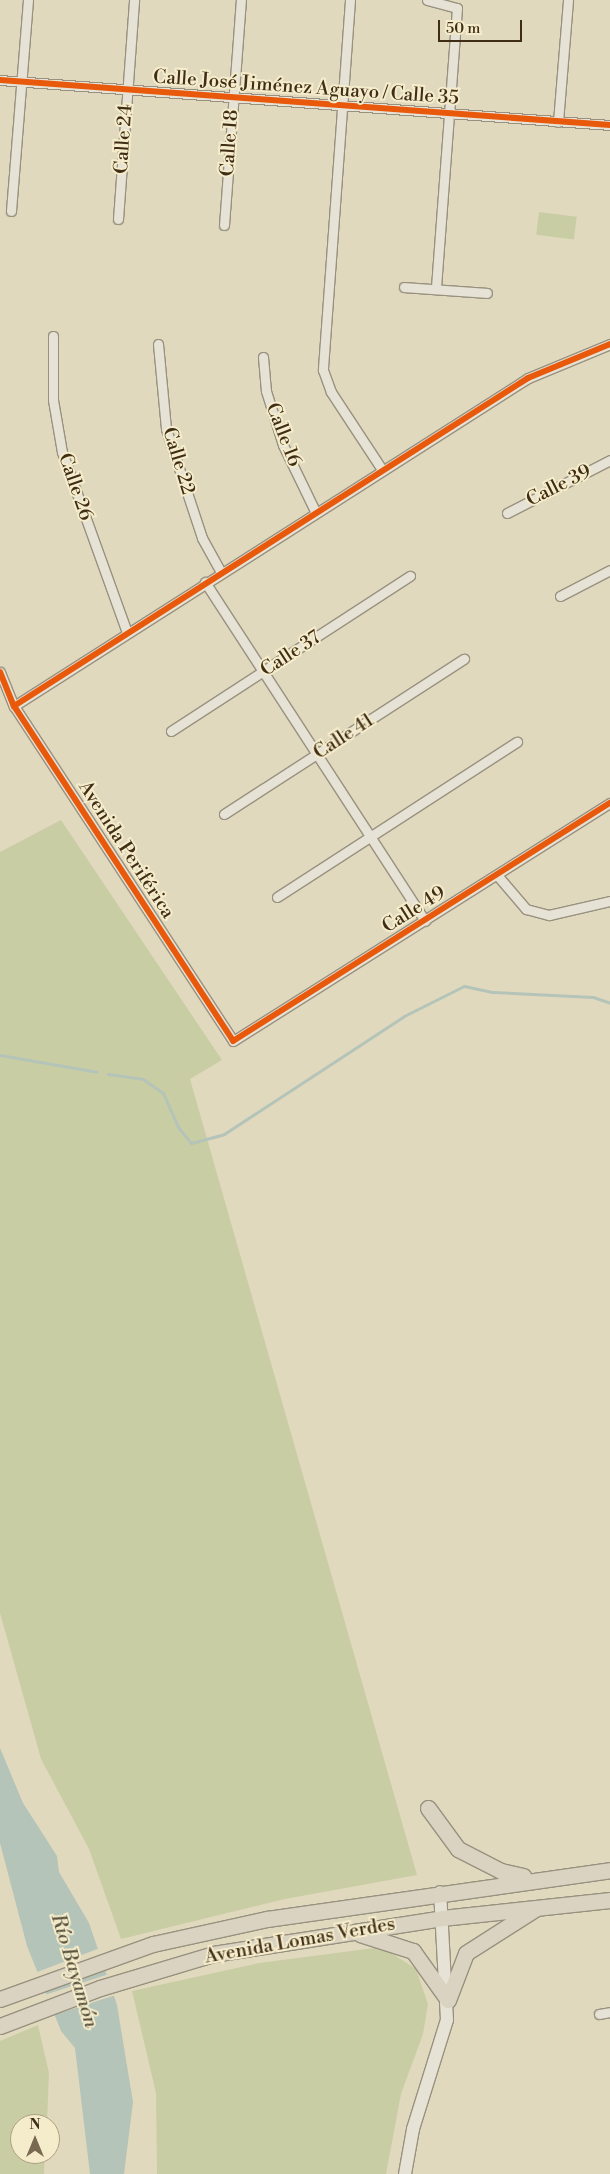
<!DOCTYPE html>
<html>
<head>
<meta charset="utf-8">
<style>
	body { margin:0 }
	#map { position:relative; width:610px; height:2174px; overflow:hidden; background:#e1d9be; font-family:"Libre Bodoni",serif }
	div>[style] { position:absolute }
	.green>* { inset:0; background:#c9cda4; transform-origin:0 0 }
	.water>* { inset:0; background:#b4c4b8 }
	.pier>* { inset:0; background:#e1d9be; transform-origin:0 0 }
	.stream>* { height:3px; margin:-1.5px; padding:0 1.5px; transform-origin:1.5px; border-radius:1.5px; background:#b4c4b8 }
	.roads { filter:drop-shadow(1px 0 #98917f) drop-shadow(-1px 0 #98917f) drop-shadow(0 1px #98917f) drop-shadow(0 -1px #98917f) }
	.minor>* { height:9px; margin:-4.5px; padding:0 4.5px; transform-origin:4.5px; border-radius:4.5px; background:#e6e2d5 }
	.secondary>* { height:12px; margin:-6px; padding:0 6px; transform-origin:6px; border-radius:6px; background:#e6e2d5 }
	.trunk>* { height:15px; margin:-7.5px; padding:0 7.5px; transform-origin:7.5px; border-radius:7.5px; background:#dad3c1 }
	.cycleway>* { height:6px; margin:-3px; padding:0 3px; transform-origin:3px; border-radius:3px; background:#e8590c }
	span { translate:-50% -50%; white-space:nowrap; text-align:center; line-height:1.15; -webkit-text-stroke:4px #f5eccb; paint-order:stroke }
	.street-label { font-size:19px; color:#3f2d15 }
	.water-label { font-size:20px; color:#57503d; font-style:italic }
	.north { position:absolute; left:10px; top:2114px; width:50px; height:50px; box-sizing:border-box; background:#f5eccb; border:1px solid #aca082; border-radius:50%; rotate:0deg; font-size:14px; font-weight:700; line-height:20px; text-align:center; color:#3f2d15 }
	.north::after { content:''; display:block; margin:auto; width:18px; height:22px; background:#786950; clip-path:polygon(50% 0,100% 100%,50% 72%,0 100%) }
	.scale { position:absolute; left:438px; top:20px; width:84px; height:22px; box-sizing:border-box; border:2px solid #3f2d15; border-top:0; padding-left:6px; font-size:15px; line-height:18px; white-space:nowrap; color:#3f2d15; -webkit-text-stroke:4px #f5eccb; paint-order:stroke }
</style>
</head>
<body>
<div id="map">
	<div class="green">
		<i style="left:539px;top:212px;width:38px;height:23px;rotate:7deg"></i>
		<i style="clip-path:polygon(61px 820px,222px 1060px,190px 1079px,417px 1875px,285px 1899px,121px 1939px,89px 1849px,41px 1759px,0 1613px,0 852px)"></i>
		<i style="clip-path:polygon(382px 1947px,416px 1969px,428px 2004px,423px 2034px,401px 2094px,386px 2174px,157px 2174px,156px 2093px,132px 1991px,259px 1963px)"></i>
		<i style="clip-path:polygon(38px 2025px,49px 2073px,47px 2124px,20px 2124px,20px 2154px,45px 2154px,44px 2174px,0 2174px,0 2041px)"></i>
	</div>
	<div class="water">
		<i style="clip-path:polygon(0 1748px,23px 1803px,57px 1856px,59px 1872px,89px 1923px,117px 2005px,133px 2102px,124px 2174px,90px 2174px,75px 2048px,61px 2031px,27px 1946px,0 1843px)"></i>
	</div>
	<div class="pier">
		<i style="left:100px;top:1948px;width:22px;height:70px;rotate:69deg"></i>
		<i style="left:109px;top:1974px;width:22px;height:68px;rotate:72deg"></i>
	</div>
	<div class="stream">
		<i style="left:0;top:1055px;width:98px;rotate:9.9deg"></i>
		<i style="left:108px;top:1074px;width:35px;rotate:8deg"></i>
		<i style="left:143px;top:1079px;width:24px;rotate:35deg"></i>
		<i style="left:163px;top:1093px;width:37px;rotate:66deg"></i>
		<i style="left:178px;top:1127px;width:21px;rotate:51deg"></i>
		<i style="left:191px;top:1143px;width:34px;rotate:-15deg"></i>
		<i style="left:224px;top:1134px;width:215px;rotate:-33.2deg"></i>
		<i style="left:404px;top:1016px;width:67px;rotate:-26.6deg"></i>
		<i style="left:464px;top:986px;width:30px;rotate:12deg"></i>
		<i style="left:493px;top:992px;width:100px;rotate:2.9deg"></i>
		<i style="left:593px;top:997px;width:18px;rotate:19deg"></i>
	</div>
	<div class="roads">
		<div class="minor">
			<i style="left:350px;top:0;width:371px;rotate:94.2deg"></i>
			<i style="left:323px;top:370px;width:23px;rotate:70deg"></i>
			<i style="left:331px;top:392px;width:91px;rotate:56.7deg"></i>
			<i style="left:427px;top:0;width:31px;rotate:15deg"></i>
			<i style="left:457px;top:8px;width:282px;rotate:94.3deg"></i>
			<i style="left:0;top:80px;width:612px;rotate:4.22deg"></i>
			<i style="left:558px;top:122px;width:122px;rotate:-85.3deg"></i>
			<i style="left:11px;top:211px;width:212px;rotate:-85.4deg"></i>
			<i style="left:118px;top:219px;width:220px;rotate:-85.8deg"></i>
			<i style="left:224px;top:225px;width:226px;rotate:-85.7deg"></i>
			<i style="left:404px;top:287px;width:83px;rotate:4.1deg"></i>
			<i style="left:53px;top:336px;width:64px;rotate:90deg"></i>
			<i style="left:53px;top:400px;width:53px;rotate:80.2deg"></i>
			<i style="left:62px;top:452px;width:192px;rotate:70.2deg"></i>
			<i style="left:158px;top:344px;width:85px;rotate:84.6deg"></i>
			<i style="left:166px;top:429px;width:115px;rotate:71.7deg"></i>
			<i style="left:202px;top:538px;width:39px;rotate:61deg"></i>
			<i style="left:263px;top:357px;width:34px;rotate:85deg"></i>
			<i style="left:266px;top:391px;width:57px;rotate:72.5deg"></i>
			<i style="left:283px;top:445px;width:73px;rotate:64.1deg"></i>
			<i style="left:507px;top:513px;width:116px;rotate:-27.2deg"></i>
			<i style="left:205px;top:582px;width:404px;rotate:57deg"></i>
			<i style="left:560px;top:596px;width:56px;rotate:-27.5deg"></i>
			<i style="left:0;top:672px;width:37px;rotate:68deg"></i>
			<i style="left:14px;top:706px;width:400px;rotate:56.8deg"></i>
			<i style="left:233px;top:1041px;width:446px;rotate:-32.3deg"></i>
			<i style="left:14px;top:706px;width:610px;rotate:-32.54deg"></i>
			<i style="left:528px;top:378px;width:89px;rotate:-22.5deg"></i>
			<i style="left:171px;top:731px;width:285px;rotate:-33deg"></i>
			<i style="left:224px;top:814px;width:286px;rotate:-32.9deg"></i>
			<i style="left:497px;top:875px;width:45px;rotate:49.5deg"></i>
			<i style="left:526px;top:909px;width:24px;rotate:15deg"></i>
			<i style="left:549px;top:915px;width:63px;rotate:-12.9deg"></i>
			<i style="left:277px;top:897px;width:286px;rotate:-32.9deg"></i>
			<i style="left:599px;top:2014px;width:11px;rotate:-10deg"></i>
		</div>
		<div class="secondary">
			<i style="left:405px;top:2174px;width:46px;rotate:-79.9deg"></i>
			<i style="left:413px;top:2129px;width:114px;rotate:-72.7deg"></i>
			<i style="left:447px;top:2020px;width:128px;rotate:-93.1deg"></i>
		</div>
		<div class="trunk">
			<i style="left:428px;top:1808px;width:51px;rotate:53.8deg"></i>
			<i style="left:458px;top:1849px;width:48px;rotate:27.1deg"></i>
			<i style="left:501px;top:1871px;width:23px;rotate:13deg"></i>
			<i style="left:360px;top:1934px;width:56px;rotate:17.8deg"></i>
			<i style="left:413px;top:1951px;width:60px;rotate:54.5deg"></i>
			<i style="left:448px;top:2000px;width:50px;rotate:-69deg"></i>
			<i style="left:466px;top:1953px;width:82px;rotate:-32.5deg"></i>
			<i style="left:0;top:1999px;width:163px;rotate:-19.8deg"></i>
			<i style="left:153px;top:1944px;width:117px;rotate:-12.4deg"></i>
			<i style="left:267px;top:1919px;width:346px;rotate:-8.1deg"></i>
			<i style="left:0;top:2026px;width:107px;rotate:-20.8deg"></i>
			<i style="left:100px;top:1988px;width:118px;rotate:-16.7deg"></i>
			<i style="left:213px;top:1954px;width:232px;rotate:-8.9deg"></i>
			<i style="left:442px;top:1918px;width:169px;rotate:-6.1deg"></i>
		</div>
	</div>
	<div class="cycleway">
		<i style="left:0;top:80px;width:612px;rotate:4.22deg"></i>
		<i style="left:0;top:672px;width:37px;rotate:68deg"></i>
		<i style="left:14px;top:706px;width:400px;rotate:56.8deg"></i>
		<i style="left:233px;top:1041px;width:446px;rotate:-32.3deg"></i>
		<i style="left:14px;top:706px;width:610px;rotate:-32.54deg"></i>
		<i style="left:528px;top:378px;width:89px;rotate:-22.5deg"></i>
	</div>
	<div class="street-label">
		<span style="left:306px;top:88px;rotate:4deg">Calle José Jiménez Aguayo / Calle 35</span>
		<span style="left:124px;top:139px;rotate:-86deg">Calle 24</span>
		<span style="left:230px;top:143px;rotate:-86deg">Calle 18</span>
		<span style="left:283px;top:435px;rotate:69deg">Calle 16</span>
		<span style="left:178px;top:461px;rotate:73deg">Calle 22</span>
		<span style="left:559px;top:486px;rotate:-27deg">Calle 39</span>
		<span style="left:75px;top:487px;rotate:71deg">Calle 26</span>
		<span style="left:291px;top:654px;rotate:-33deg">Calle 37</span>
		<span style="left:344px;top:737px;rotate:-33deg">Calle 41</span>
		<span style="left:126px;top:850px;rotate:57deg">Avenida Periférica</span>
		<span style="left:414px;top:910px;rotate:-32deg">Calle 49</span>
		<span style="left:300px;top:1941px;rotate:-10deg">Avenida Lomas Verdes</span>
	</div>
	<div class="water-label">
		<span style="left:74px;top:1971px;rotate:73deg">Río Bayamón</span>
	</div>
	<div class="north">N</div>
	<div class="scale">50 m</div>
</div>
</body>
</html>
